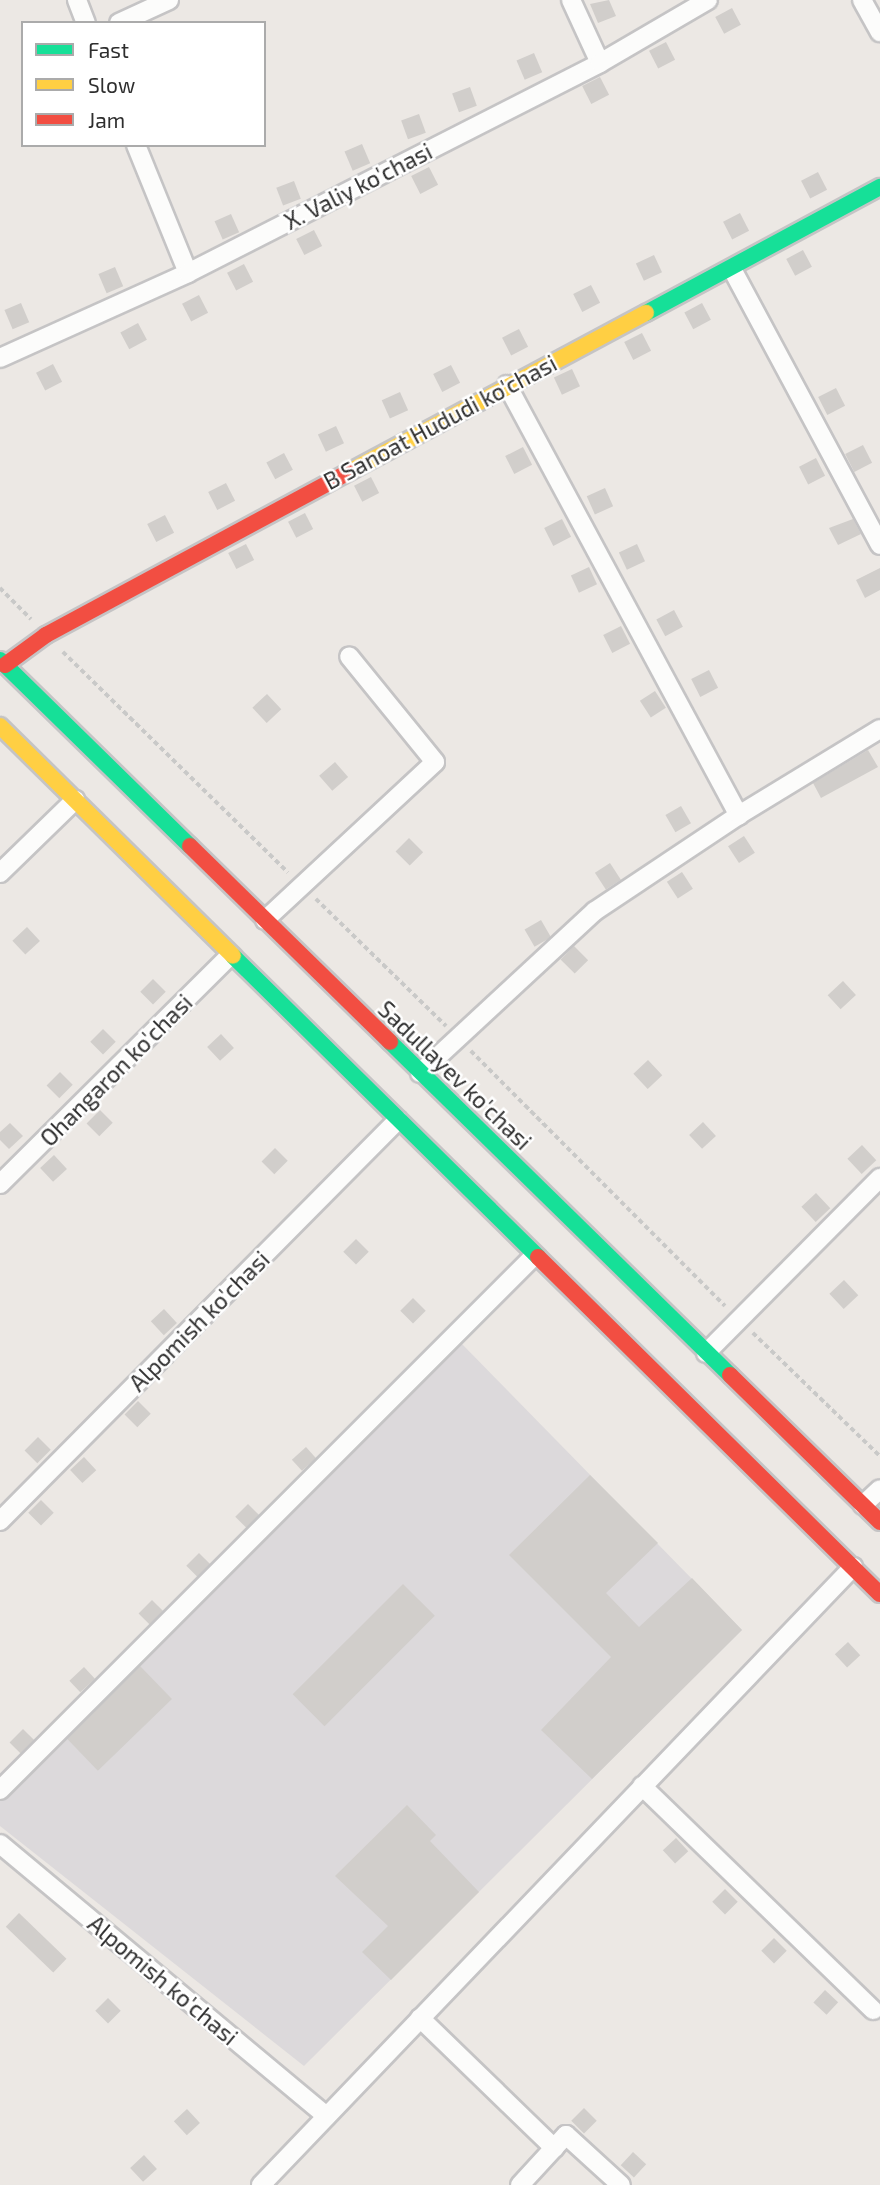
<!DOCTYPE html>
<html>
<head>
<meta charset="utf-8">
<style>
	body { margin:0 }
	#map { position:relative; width:880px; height:2185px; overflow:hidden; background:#ece8e4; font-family:"Exo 2",sans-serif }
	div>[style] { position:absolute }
	.industrial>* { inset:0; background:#dcd9db }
	.building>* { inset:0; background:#d1cecb; transform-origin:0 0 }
	.path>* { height:3.5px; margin-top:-1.75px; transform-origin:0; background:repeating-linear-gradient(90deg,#c9c9c8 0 5px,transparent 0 8.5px) }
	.roads { filter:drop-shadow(2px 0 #c5c4c5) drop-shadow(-2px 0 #c5c4c5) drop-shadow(0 2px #c5c4c5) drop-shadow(0 -2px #c5c4c5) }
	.street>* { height:18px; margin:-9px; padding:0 9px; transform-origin:9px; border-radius:9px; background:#fcfcfb }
	.fast>* { height:16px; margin:-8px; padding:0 8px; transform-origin:8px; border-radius:8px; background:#16e098 }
	.slow>* { height:16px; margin:-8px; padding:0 8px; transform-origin:8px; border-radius:8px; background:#ffcf43 }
	.jam>* { height:16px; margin:-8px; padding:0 8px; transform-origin:8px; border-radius:8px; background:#f24e42 }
	span { translate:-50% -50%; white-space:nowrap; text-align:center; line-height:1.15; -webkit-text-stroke:5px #fff; paint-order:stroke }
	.street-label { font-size:23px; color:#2e2e2e }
	.legend { position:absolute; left:21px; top:21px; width:245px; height:126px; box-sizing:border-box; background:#fff; border:2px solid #ababab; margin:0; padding:9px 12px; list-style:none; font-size:21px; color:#2e2e2e }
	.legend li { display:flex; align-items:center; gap:14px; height:35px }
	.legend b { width:35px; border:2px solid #ababab }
</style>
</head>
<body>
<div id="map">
	<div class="industrial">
		<i style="clip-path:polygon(461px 1343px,742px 1630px,304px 2066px,0 1826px,0 1801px)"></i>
	</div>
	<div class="building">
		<i style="clip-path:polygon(609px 0,616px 16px,598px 23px,590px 4px)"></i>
		<i style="left:732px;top:8px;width:19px;height:19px;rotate:62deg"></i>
		<i style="left:666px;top:42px;width:20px;height:19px;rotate:63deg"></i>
		<i style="left:534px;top:53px;width:21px;height:19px;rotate:67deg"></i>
		<i style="left:600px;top:77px;width:20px;height:20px;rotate:63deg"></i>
		<i style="left:470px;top:87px;width:20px;height:19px;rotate:70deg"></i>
		<i style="left:419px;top:114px;width:20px;height:19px;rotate:70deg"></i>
		<i style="left:362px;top:144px;width:21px;height:19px;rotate:67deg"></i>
		<i style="left:429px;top:167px;width:20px;height:20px;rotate:63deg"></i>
		<i style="left:818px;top:172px;width:20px;height:19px;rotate:63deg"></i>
		<i style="left:294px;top:181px;width:19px;height:19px;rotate:69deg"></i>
		<i style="left:740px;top:213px;width:20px;height:19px;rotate:63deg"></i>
		<i style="left:231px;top:214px;width:20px;height:18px;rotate:66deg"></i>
		<i style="left:314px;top:230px;width:18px;height:20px;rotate:63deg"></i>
		<i style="left:803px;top:250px;width:19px;height:19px;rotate:62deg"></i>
		<i style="left:654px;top:255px;width:19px;height:20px;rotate:65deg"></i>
		<i style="left:244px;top:264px;width:20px;height:19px;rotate:63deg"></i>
		<i style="left:115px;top:267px;width:21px;height:18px;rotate:67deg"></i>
		<i style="left:591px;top:285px;width:20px;height:20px;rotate:63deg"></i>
		<i style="left:199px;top:295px;width:20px;height:19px;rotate:63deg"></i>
		<i style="left:21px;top:303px;width:21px;height:18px;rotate:67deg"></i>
		<i style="left:702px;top:303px;width:19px;height:20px;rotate:62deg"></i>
		<i style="left:138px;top:323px;width:19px;height:20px;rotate:62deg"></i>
		<i style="left:519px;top:329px;width:20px;height:19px;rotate:63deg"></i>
		<i style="left:642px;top:333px;width:20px;height:20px;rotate:63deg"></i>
		<i style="left:53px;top:364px;width:20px;height:19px;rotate:63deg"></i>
		<i style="left:451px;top:365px;width:20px;height:20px;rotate:63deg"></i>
		<i style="left:572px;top:369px;width:19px;height:20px;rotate:65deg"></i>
		<i style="left:836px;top:388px;width:20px;height:20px;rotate:63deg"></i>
		<i style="left:400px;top:392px;width:20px;height:20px;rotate:66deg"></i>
		<i style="left:336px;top:426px;width:19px;height:20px;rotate:65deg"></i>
		<i style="left:863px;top:445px;width:20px;height:20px;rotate:63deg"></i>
		<i style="left:523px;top:447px;width:20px;height:20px;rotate:63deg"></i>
		<i style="left:284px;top:453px;width:19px;height:20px;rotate:62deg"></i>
		<i style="left:816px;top:458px;width:20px;height:19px;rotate:63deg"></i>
		<i style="left:371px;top:477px;width:18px;height:19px;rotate:63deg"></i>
		<i style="left:226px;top:483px;width:20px;height:20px;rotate:63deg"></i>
		<i style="left:605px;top:488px;width:20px;height:20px;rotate:66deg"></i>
		<i style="left:305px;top:513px;width:18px;height:19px;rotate:63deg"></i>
		<i style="left:165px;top:515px;width:20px;height:20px;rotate:63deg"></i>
		<i style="left:562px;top:519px;width:20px;height:20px;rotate:63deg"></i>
		<i style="clip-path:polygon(853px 519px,861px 534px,838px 545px,829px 528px)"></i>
		<i style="left:246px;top:544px;width:18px;height:20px;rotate:63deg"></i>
		<i style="left:637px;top:544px;width:19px;height:20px;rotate:65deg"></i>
		<i style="left:589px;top:567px;width:19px;height:20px;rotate:65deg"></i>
		<i style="clip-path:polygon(880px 568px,880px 590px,865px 598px,856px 580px)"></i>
		<i style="left:674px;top:610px;width:19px;height:20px;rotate:62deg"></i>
		<i style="left:621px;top:626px;width:20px;height:20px;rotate:63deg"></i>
		<i style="left:709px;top:670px;width:20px;height:20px;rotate:63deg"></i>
		<i style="left:655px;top:691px;width:20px;height:18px;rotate:57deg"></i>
		<i style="left:267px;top:694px;width:21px;height:20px;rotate:47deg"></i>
		<i style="clip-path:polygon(868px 750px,878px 767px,821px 798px,813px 783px)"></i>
		<i style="left:335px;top:762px;width:20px;height:21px;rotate:49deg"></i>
		<i style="left:681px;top:806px;width:20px;height:18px;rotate:60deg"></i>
		<i style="left:744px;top:836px;width:20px;height:19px;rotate:57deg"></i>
		<i style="left:409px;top:838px;width:20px;height:19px;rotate:45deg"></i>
		<i style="left:610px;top:863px;width:20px;height:18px;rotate:57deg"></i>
		<i style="left:682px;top:872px;width:20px;height:18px;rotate:57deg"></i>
		<i style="left:541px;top:920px;width:20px;height:19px;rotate:60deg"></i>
		<i style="left:27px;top:927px;width:19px;height:20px;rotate:47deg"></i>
		<i style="left:574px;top:946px;width:20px;height:19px;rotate:45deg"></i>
		<i style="left:153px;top:979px;width:18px;height:18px;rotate:45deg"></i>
		<i style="left:843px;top:981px;width:19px;height:21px;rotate:47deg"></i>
		<i style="left:103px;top:1029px;width:18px;height:18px;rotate:45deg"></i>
		<i style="left:221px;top:1034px;width:19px;height:19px;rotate:47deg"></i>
		<i style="left:648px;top:1060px;width:21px;height:20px;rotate:47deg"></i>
		<i style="left:60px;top:1072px;width:18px;height:19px;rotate:45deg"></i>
		<i style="left:100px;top:1110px;width:18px;height:19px;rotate:45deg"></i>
		<i style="left:703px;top:1122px;width:19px;height:19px;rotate:47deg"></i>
		<i style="clip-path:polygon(10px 1123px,23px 1136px,9px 1149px,0 1140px,0 1132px)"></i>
		<i style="left:862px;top:1145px;width:21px;height:20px;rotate:47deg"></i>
		<i style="left:275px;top:1148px;width:18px;height:19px;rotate:45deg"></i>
		<i style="left:54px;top:1155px;width:19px;height:19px;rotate:47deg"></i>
		<i style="left:816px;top:1193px;width:21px;height:20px;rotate:47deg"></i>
		<i style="left:356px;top:1239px;width:18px;height:18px;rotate:45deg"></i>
		<i style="left:844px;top:1280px;width:21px;height:20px;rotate:47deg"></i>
		<i style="left:413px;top:1298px;width:18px;height:18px;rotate:45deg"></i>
		<i style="left:164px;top:1309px;width:19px;height:18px;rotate:47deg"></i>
		<i style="left:138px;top:1401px;width:18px;height:19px;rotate:45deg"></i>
		<i style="left:38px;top:1437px;width:18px;height:19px;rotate:45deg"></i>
		<i style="left:306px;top:1447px;width:15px;height:19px;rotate:48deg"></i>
		<i style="left:84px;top:1457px;width:18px;height:19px;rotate:47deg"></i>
		<i style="clip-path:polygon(590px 1475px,658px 1543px,606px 1593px,639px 1627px,692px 1578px,742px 1630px,592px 1779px,541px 1730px,611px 1657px,509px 1555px)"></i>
		<i style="left:41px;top:1500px;width:18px;height:18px;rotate:45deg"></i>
		<i style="left:248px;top:1504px;width:16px;height:18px;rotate:45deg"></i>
		<i style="left:199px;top:1553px;width:16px;height:18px;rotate:45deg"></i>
		<i style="left:403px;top:1584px;width:45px;height:156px;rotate:45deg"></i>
		<i style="left:152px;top:1600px;width:16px;height:19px;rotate:45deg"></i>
		<i style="left:848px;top:1642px;width:18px;height:18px;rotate:47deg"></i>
		<i style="left:140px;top:1666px;width:46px;height:103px;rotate:46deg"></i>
		<i style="left:84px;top:1667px;width:16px;height:20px;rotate:47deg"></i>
		<i style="left:23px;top:1729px;width:16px;height:19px;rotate:45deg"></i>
		<i style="clip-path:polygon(407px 1805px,436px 1835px,430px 1841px,479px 1892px,391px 1980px,362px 1952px,388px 1926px,335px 1876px)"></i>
		<i style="left:676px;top:1838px;width:18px;height:18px;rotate:47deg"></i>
		<i style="left:725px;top:1889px;width:18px;height:18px;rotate:45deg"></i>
		<i style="left:19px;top:1913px;width:66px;height:19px;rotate:44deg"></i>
		<i style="left:774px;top:1938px;width:18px;height:18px;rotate:45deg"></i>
		<i style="left:825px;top:1990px;width:18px;height:17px;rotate:43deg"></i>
		<i style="left:108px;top:1998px;width:18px;height:18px;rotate:45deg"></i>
		<i style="left:584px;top:2108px;width:18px;height:18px;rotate:45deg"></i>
		<i style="left:187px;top:2109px;width:19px;height:18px;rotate:47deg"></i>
		<i style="left:633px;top:2152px;width:18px;height:18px;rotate:43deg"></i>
		<i style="left:144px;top:2155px;width:19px;height:19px;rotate:47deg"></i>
	</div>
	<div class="path">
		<i style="left:0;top:588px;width:44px;rotate:45deg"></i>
		<i style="left:63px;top:652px;width:315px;rotate:44.4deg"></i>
		<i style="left:316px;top:899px;width:182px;rotate:44.3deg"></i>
		<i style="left:471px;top:1051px;width:360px;rotate:45.1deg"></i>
		<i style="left:753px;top:1333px;width:177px;rotate:44.1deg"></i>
	</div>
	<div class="roads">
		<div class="street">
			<i style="left:77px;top:0;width:25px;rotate:69deg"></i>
			<i style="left:571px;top:0;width:69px;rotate:65.3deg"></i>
			<i style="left:862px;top:0;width:37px;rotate:61deg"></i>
			<i style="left:119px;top:23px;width:55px;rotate:-24.7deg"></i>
			<i style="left:136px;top:145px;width:138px;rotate:67.9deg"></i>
			<i style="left:732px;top:269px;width:313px;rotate:61.8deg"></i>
			<i style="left:0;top:358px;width:206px;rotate:-24.3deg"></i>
			<i style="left:188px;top:273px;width:462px;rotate:-27deg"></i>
			<i style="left:600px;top:63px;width:125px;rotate:-30.3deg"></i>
			<i style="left:507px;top:385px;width:489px;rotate:61.7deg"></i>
			<i style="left:0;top:873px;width:105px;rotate:-44.2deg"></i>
			<i style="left:265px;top:920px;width:232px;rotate:-42.9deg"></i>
			<i style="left:435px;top:762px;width:136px;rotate:-129.1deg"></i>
			<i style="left:420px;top:1073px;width:238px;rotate:-42.8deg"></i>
			<i style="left:595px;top:911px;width:173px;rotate:-33.7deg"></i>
			<i style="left:739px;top:815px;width:165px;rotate:-31.4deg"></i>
			<i style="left:0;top:1184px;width:325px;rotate:-44.8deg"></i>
			<i style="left:706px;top:1353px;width:247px;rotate:-45.2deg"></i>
			<i style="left:863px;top:1505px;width:23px;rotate:-43deg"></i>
			<i style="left:0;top:1521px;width:565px;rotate:-45.22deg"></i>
			<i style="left:642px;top:1786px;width:322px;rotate:44.1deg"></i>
			<i style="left:0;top:1790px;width:755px;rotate:-45deg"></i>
			<i style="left:0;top:1844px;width:425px;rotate:39.8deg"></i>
			<i style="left:420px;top:2018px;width:187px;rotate:44.1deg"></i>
			<i style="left:261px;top:2185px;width:856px;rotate:-46.23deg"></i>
			<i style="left:520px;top:2185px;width:68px;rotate:-47.4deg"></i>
			<i style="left:566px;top:2135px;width:74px;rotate:42.3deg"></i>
		</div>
		<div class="fast">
			<i style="left:646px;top:313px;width:266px;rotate:-28.3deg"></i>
			<i style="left:0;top:660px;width:266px;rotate:44.4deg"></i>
			<i style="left:233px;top:956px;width:429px;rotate:44.6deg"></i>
			<i style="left:390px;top:1042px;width:476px;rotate:44.4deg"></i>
		</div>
		<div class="slow">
			<i style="left:349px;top:472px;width:337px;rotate:-28.2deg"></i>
			<i style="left:0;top:726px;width:327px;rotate:44.6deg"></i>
		</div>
		<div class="jam">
			<i style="left:5px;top:665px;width:51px;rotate:-36.2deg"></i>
			<i style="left:46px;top:635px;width:344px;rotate:-28.3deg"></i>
			<i style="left:190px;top:846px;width:280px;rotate:44.4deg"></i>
			<i style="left:538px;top:1257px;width:480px;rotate:44.6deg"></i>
			<i style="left:730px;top:1375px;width:210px;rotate:44.4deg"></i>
		</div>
	</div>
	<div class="street-label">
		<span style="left:358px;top:186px;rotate:-27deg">X. Valiy ko'chasi</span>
		<span style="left:440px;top:422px;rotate:-28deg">B Sanoat Hududi ko'chasi</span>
		<span style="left:116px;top:1070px;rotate:-45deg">Ohangaron ko'chasi</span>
		<span style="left:455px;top:1075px;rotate:44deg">Sadullayev ko'chasi</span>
		<span style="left:199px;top:1321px;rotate:-45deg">Alpomish ko'chasi</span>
		<span style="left:163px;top:1980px;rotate:40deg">Alpomish ko'chasi</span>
	</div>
	<ul class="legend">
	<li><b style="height:9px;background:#16e098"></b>Fast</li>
	<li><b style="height:9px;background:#ffcf43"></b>Slow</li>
	<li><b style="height:9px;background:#f24e42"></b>Jam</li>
	</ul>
</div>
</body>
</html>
